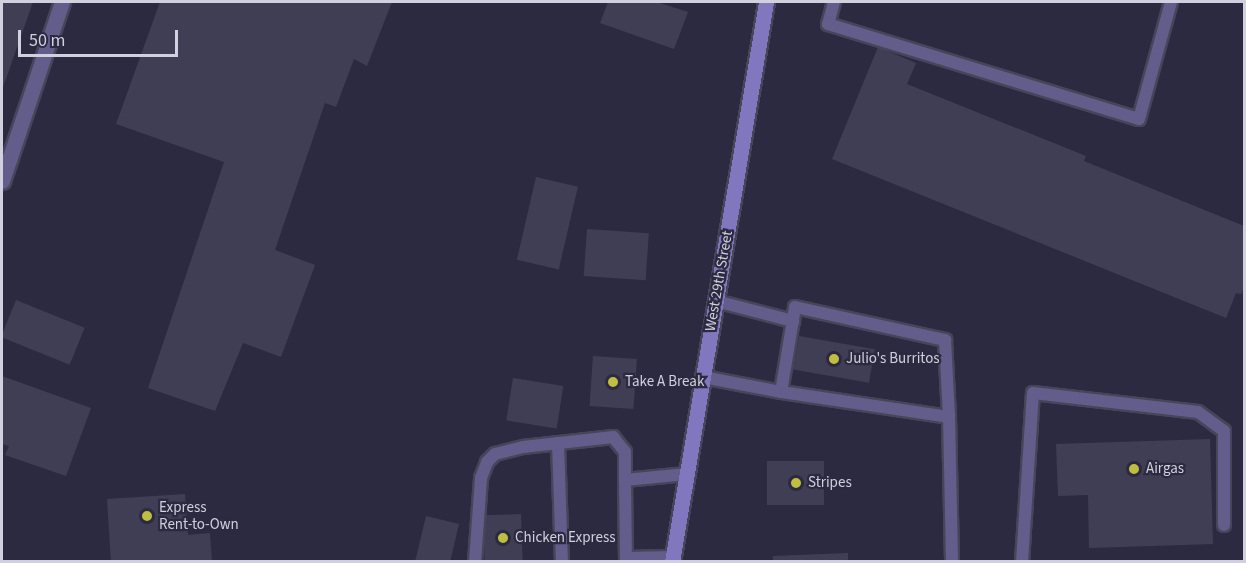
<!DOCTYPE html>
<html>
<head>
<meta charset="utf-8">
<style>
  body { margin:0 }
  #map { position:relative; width:1246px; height:563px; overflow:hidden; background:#2c2a40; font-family:"Source Sans 3",sans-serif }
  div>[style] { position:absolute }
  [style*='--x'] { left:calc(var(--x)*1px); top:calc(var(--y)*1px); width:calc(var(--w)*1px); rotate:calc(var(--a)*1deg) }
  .building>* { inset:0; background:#403e55; transform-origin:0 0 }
  .roads { filter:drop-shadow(2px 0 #464559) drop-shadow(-2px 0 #464559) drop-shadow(0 2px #464559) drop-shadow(0 -2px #464559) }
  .service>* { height:12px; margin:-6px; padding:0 6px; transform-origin:6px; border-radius:6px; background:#625d8a }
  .minor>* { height:15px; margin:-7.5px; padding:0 7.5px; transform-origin:7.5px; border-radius:7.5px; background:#625d8a }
  .secondary>* { height:15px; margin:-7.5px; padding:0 7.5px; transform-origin:7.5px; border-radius:7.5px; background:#8077be }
  .dots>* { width:16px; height:16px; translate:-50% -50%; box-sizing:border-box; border:3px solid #2c2a40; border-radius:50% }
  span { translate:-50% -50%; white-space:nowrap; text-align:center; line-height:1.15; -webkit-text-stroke:4.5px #2c2a40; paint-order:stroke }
  .street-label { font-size:15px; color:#d0d0de }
  .poi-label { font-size:15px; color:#d0d0de }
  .left { translate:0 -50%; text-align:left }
  .frame { position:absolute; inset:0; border:3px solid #d0d0de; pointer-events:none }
  .scale { position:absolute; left:18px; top:30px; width:160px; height:27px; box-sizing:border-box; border:3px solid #d0d0de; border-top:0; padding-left:8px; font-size:18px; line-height:21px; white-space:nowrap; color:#d0d0de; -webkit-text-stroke:4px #2c2a40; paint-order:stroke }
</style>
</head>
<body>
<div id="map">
  <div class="building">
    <div style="clip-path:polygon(2px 2px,33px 2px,2px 90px)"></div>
    <div style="clip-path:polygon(160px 2px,392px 2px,367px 66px,354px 59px,336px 107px,325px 103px,275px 250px,315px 265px,281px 357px,243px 343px,215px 411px,148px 388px,224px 162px,116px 124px)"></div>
    <div style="clip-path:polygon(608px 2px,657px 2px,688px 12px,674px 49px,600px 23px)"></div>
    <div style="clip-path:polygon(878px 47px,916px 63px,907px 84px,1086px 156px,1084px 161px,1244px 226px,1244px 287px,1241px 294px,1236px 293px,1226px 318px,832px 159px)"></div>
    <div style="left:536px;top:177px;width:43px;height:85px;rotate:13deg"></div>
    <div style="left:587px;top:229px;width:62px;height:47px;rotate:4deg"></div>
    <div style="left:16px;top:300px;width:74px;height:40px;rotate:22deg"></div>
    <div style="left:799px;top:336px;width:77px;height:34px;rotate:10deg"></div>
    <div style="left:593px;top:356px;width:44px;height:50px;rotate:4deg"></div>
    <div style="clip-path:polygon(2px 376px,91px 408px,66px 476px,5px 455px,9px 446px,2px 444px)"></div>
    <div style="left:513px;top:378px;width:51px;height:43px;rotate:9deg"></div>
    <div style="clip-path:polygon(1210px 439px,1213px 544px,1089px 548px,1088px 495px,1058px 496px,1056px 444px)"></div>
    <div style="left:824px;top:461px;width:44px;height:57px;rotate:90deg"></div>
    <div style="clip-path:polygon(185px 494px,188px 535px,210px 533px,212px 562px,111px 562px,107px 499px)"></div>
    <div style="left:521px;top:514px;width:48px;height:38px;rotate:88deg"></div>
    <div style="clip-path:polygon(426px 516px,459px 524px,450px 562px,415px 562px)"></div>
    <div style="clip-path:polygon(848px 553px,848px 562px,773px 562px,773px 556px)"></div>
  </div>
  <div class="roads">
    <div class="service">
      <div style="--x:834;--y:2;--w:23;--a:105"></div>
      <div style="--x:828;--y:24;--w:325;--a:17"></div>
      <div style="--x:1139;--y:119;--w:121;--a:-74.7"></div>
      <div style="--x:716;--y:301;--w:80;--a:14.6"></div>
      <div style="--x:703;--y:377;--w:79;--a:10.9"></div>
      <div style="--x:949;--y:417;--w:170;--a:-171.5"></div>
      <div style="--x:781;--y:392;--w:86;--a:-80.6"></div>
      <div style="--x:795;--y:307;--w:154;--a:12.4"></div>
      <div style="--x:945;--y:340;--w:77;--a:87"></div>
      <div style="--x:949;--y:417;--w:145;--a:88.8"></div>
      <div style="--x:558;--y:443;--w:119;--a:88.1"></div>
      <div style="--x:625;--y:480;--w:78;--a:89.3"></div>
      <div style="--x:626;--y:558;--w:47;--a:-1.2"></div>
      <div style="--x:475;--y:562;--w:84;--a:-85.9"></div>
      <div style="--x:481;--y:478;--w:17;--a:-69"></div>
      <div style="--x:487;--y:462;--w:11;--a:-45"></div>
      <div style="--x:495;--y:454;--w:29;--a:-14"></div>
      <div style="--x:523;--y:447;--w:91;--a:-6.3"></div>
      <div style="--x:613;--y:437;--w:19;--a:51"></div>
      <div style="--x:625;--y:452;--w:28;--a:90"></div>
      <div style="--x:625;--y:480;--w:62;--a:-5.5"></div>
      <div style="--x:1022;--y:562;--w:169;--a:-86.3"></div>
      <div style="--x:1033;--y:393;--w:166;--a:6.6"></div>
      <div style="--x:1198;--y:412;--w:32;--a:36"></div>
      <div style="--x:1224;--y:431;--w:94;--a:90"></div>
    </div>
    <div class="minor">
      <div style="--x:2;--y:181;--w:189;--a:-71.5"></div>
    </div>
    <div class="secondary">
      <div style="--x:672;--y:562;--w:568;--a:-80.47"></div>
    </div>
  </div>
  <div class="dots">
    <div style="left:834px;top:359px;background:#c0be40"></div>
    <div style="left:613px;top:382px;background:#c0be40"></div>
    <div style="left:1134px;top:469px;background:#c0be40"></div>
    <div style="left:796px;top:483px;background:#c0be40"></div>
    <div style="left:147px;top:516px;background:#c0be40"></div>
    <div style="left:503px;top:538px;background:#c0be40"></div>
  </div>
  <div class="street-label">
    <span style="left:719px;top:281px;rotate:-80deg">West 29th Street</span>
  </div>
  <div class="poi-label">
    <span class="left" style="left:846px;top:359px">Julio's Burritos</span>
    <span class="left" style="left:625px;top:382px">Take A Break</span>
    <span class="left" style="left:1146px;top:469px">Airgas</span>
    <span class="left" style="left:808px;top:483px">Stripes</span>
    <span class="left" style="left:159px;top:516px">Express<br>Rent-to-Own</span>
    <span class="left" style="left:515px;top:538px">Chicken Express</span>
  </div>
  <div class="frame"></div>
  <div class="scale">50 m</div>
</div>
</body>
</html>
